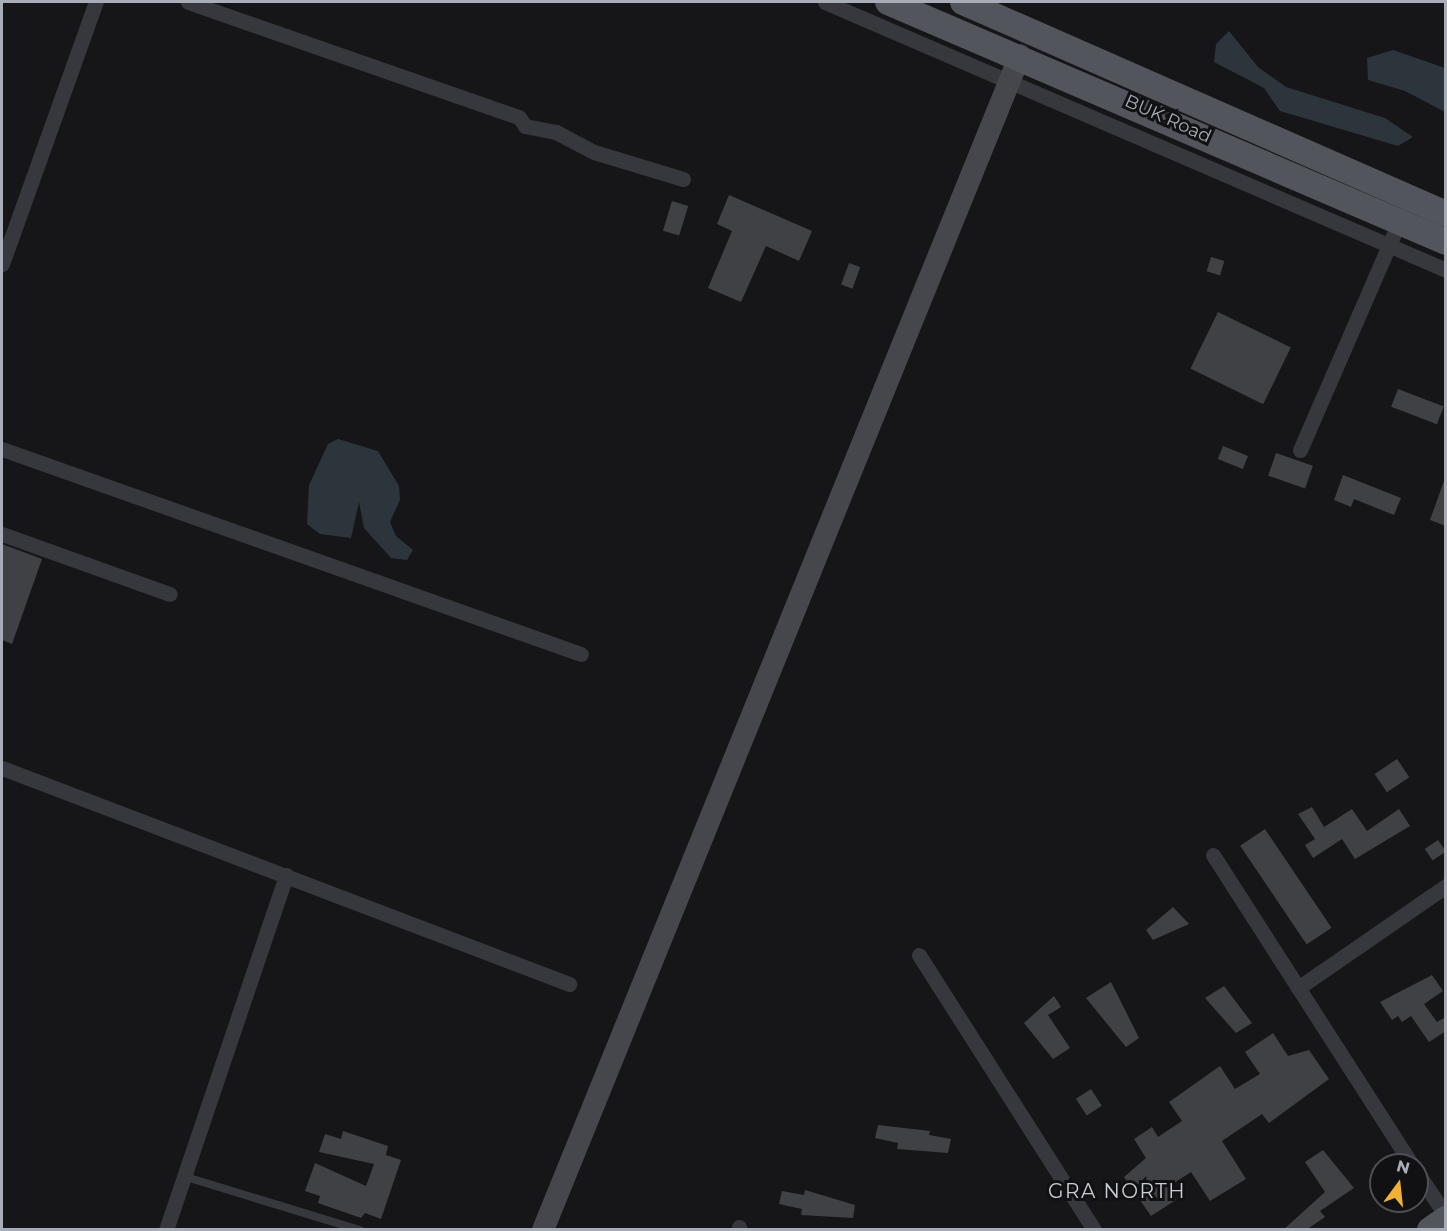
<!DOCTYPE html>
<html>
<head>
<meta charset="utf-8">
<style>
  body { margin:0 }
  #map { position:relative; width:1447px; height:1231px; overflow:hidden; background:#161618; font-family:Montserrat,sans-serif }
  div>[style] { position:absolute }
  [style*='--x'] { left:calc(var(--x)*1px); top:calc(var(--y)*1px); width:calc(var(--w)*1px); rotate:calc(var(--a)*1deg) }
  .water>* { inset:0; background:#2c353c }
  .building>* { inset:0; background:#404145; transform-origin:0 0 }
  .lane>* { height:8px; margin:-4px; padding:0 4px; transform-origin:4px; border-radius:4px; background:#37383d }
  .street>* { height:15px; margin:-7.5px; padding:0 7.5px; transform-origin:7.5px; border-radius:7.5px; background:#37383d }
  .secondary>* { height:22px; margin:-11px; padding:0 11px; transform-origin:11px; border-radius:11px; background:#45474d }
  .primary>* { height:26px; margin:-13px; padding:0 13px; transform-origin:13px; border-radius:13px; background:#53555c }
  span { translate:-50% -50%; white-space:nowrap; text-align:center; line-height:1.15; -webkit-text-stroke:6px #111113; paint-order:stroke }
  .street-label { font-size:18px; color:#a8adb8 }
  .neighbourhood-label { font-size:20px; color:#c9ccd4; letter-spacing:1.5px }
  .frame { position:absolute; inset:0; border:3px solid #a8adb8; pointer-events:none }
  .north { position:absolute; left:1369px; top:1153px; width:60px; height:60px; box-sizing:border-box; background:#111113; border:2px solid #4d4f55; border-radius:50%; rotate:15deg; font-size:16px; font-weight:700; line-height:24px; text-align:center; color:#a8adb8 }
  .north::after { content:''; display:block; margin:auto; width:21px; height:27px; background:#f2b134; clip-path:polygon(50% 0,100% 100%,50% 72%,0 100%) }
</style>
</head>
<body>
<div id="map">
  <div class="water">
    <div style="clip-path:polygon(1229px 31px,1258px 67px,1286px 87px,1385px 118px,1413px 137px,1398px 146px,1280px 111px,1264px 88px,1214px 62px,1216px 44px)"></div>
    <div style="clip-path:polygon(1393px 50px,1445px 68px,1445px 112px,1405px 91px,1368px 80px,1367px 58px)"></div>
    <div style="clip-path:polygon(338px 439px,378px 451px,399px 486px,400px 500px,390px 522px,396px 536px,413px 550px,407px 560px,391px 558px,364px 528px,359px 502px,351px 538px,320px 534px,307px 524px,309px 485px,328px 444px)"></div>
  </div>
  <div class="building">
    <div style="clip-path:polygon(729px 195px,812px 231px,799px 261px,766px 246px,741px 302px,708px 288px,732px 231px,717px 224px)"></div>
    <div style="left:672px;top:201px;width:17px;height:31px;rotate:17deg"></div>
    <div style="left:1211px;top:257px;width:14px;height:15px;rotate:17deg"></div>
    <div style="left:849px;top:263px;width:12px;height:23px;rotate:20deg"></div>
    <div style="left:1218px;top:312px;width:81px;height:63px;rotate:26deg"></div>
    <div style="left:1398px;top:389px;width:49px;height:19px;rotate:21deg"></div>
    <div style="left:1223px;top:446px;width:27px;height:14px;rotate:22deg"></div>
    <div style="left:1276px;top:453px;width:39px;height:24px;rotate:19deg"></div>
    <div style="clip-path:polygon(1343px 475px,1401px 498px,1394px 515px,1354px 499px,1351px 507px,1334px 500px)"></div>
    <div style="clip-path:polygon(1444px 481px,1446px 481px,1446px 526px,1430px 520px)"></div>
    <div style="clip-path:polygon(2px 544px,42px 559px,12px 644px,2px 640px)"></div>
    <div style="left:1397px;top:759px;width:22px;height:27px;rotate:56deg"></div>
    <div style="clip-path:polygon(1312px 807px,1324px 827px,1352px 809px,1367px 831px,1399px 809px,1410px 826px,1355px 859px,1342px 839px,1313px 858px,1305px 845px,1315px 839px,1298px 814px)"></div>
    <div style="left:1265px;top:829px;width:119px;height:30px;rotate:56deg"></div>
    <div style="left:1438px;top:840px;width:14px;height:16px;rotate:56deg"></div>
    <div style="clip-path:polygon(1173px 907px,1189px 924px,1153px 940px,1146px 930px)"></div>
    <div style="clip-path:polygon(1432px 975px,1443px 991px,1424px 1004px,1437px 1022px,1446px 1017px,1446px 1031px,1429px 1042px,1411px 1016px,1402px 1022px,1398px 1016px,1392px 1020px,1380px 1002px)"></div>
    <div style="clip-path:polygon(1111px 982px,1139px 1038px,1126px 1047px,1086px 998px)"></div>
    <div style="clip-path:polygon(1224px 986px,1252px 1023px,1236px 1033px,1205px 998px)"></div>
    <div style="clip-path:polygon(1054px 996px,1061px 1007px,1048px 1015px,1070px 1048px,1053px 1059px,1024px 1023px)"></div>
    <div style="clip-path:polygon(1273px 1033px,1288px 1056px,1309px 1050px,1329px 1079px,1269px 1123px,1262px 1114px,1222px 1141px,1246px 1179px,1210px 1201px,1191px 1172px,1168px 1187px,1176px 1200px,1151px 1216px,1124px 1177px,1146px 1158px,1134px 1139px,1152px 1127px,1158px 1137px,1182px 1121px,1169px 1102px,1220px 1066px,1235px 1089px,1260px 1074px,1245px 1052px)"></div>
    <div style="left:1091px;top:1089px;width:20px;height:18px;rotate:57deg"></div>
    <div style="clip-path:polygon(878px 1125px,930px 1131px,929px 1135px,951px 1139px,948px 1153px,897px 1149px,898px 1143px,875px 1138px)"></div>
    <div style="clip-path:polygon(343px 1131px,388px 1146px,386px 1155px,401px 1160px,381px 1219px,365px 1213px,361px 1218px,318px 1203px,320px 1196px,305px 1191px,315px 1163px,366px 1186px,374px 1164px,319px 1152px,325px 1134px,341px 1139px)"></div>
    <div style="clip-path:polygon(1323px 1150px,1354px 1188px,1320px 1211px,1325px 1217px,1306px 1230px,1283px 1230px,1325px 1192px,1305px 1162px)"></div>
    <div style="clip-path:polygon(805px 1190px,855px 1205px,853px 1218px,801px 1215px,802px 1209px,779px 1204px,782px 1191px,804px 1195px)"></div>
  </div>
  <div class="lane">
    <div style="--x:183;--y:1176;--w:185;--a:17"></div>
  </div>
  <div class="street">
    <div style="--x:188;--y:2;--w:350;--a:19.2"></div>
    <div style="--x:519;--y:117;--w:11;--a:56"></div>
    <div style="--x:525;--y:126;--w:32;--a:11"></div>
    <div style="--x:556;--y:132;--w:43;--a:27.8"></div>
    <div style="--x:594;--y:152;--w:93;--a:16.9"></div>
    <div style="--x:825;--y:2;--w:676;--a:23.34"></div>
    <div style="--x:2;--y:264;--w:278;--a:-70.3"></div>
    <div style="--x:2;--y:449;--w:614;--a:19.5"></div>
    <div style="--x:1300;--y:450;--w:256;--a:-66.5"></div>
    <div style="--x:2;--y:534;--w:178;--a:19.7"></div>
    <div style="--x:2;--y:768;--w:607;--a:20.85"></div>
    <div style="--x:1213;--y:855;--w:368;--a:57.3"></div>
    <div style="--x:919;--y:955;--w:326;--a:57.5"></div>
    <div style="--x:1298;--y:988;--w:180;--a:-34.6"></div>
    <div style="--x:1417;--y:1172;--w:53;--a:56.6"></div>
    <div style="--x:739;--y:1227;--w:3;--a:72"></div>
    <div style="--x:166;--y:1230;--w:375;--a:-71.3"></div>
  </div>
  <div class="secondary">
    <div style="--x:543;--y:1230;--w:1268;--a:-67.9"></div>
  </div>
  <div class="primary">
    <div style="--x:888;--y:2;--w:607;--a:23.27"></div>
    <div style="--x:963;--y:2;--w:527;--a:23.7"></div>
    <div style="--x:1430;--y:1230;--w:19;--a:-35"></div>
  </div>
  <div class="street-label">
    <span style="left:1168px;top:119px;rotate:24deg">BUK Road</span>
  </div>
  <div class="neighbourhood-label">
    <span style="left:1117px;top:1191px">GRA NORTH</span>
  </div>
  <div class="frame"></div>
  <div class="north">N</div>
</div>
</body>
</html>
